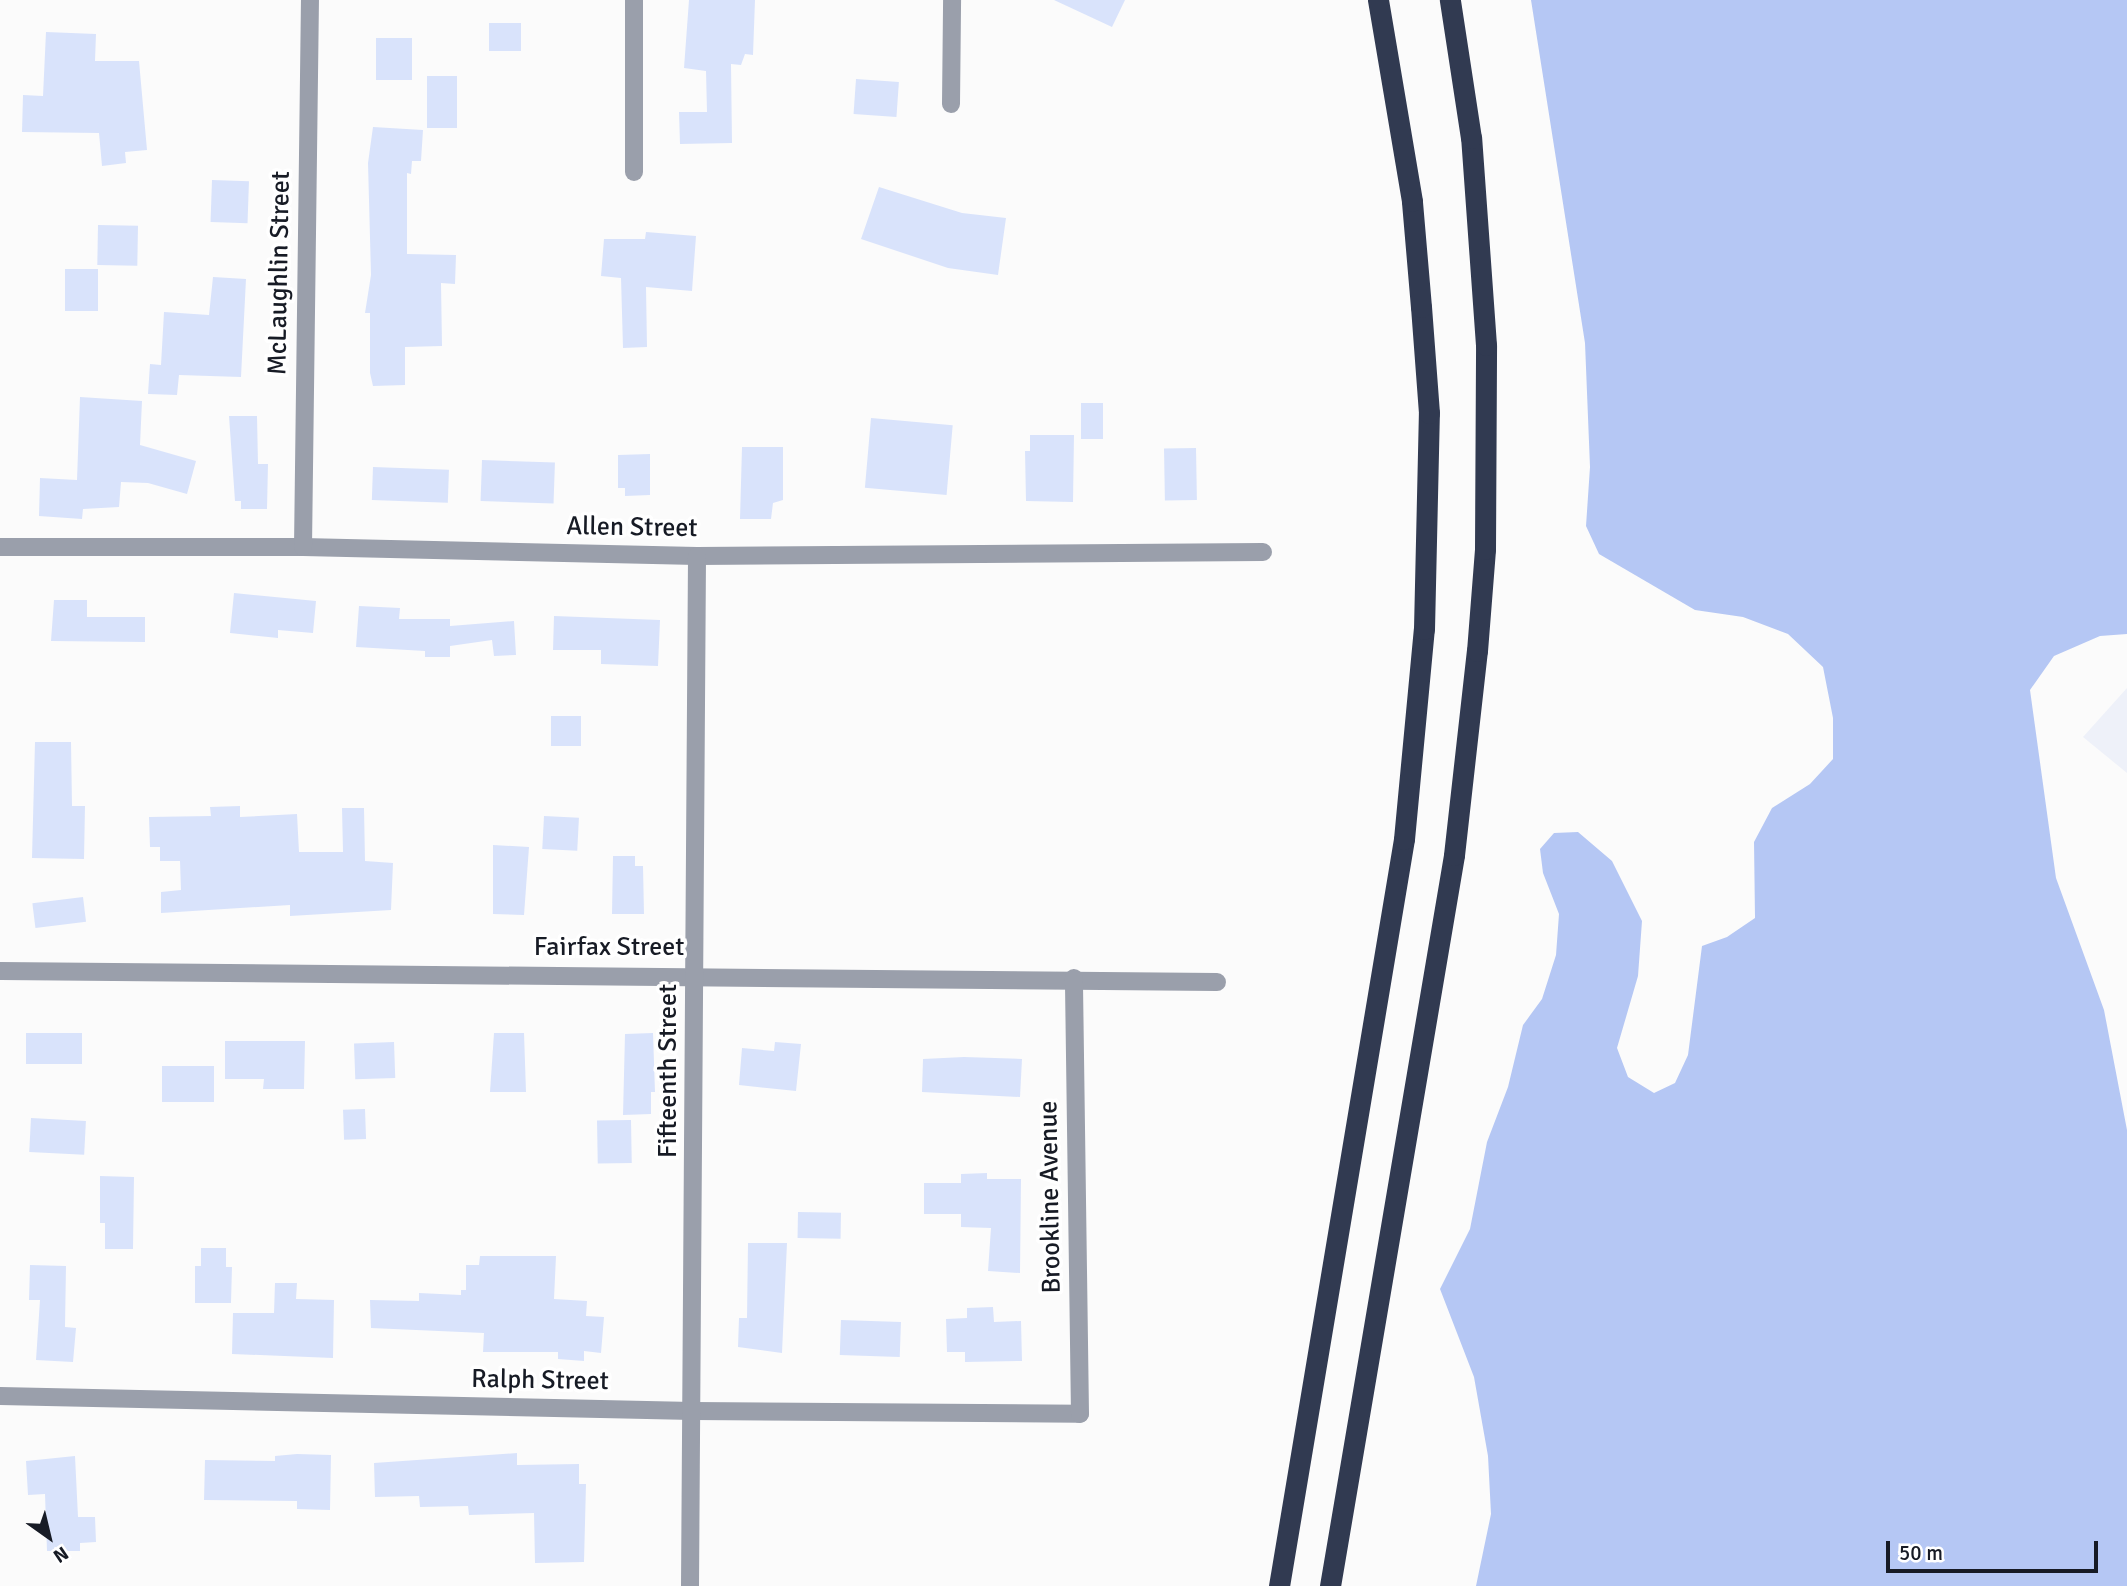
<!DOCTYPE html>
<html>
<head>
<meta charset="utf-8">
<style>
  body { margin:0 }
  #map { position:relative; width:2127px; height:1586px; overflow:hidden; background:#fbfbfb; font-family:Signika,sans-serif }
  div>[style] { position:absolute }
  [style*='--x'] { left:calc(var(--x)*1px); top:calc(var(--y)*1px); width:calc(var(--w)*1px); rotate:calc(var(--a)*1deg) }
  .built>* { inset:0; background:#eef1f9 }
  .green>* { inset:0; background:#b5c7f4 }
  .building>* { inset:0; background:#d9e3fb; transform-origin:0 0 }
  .minor>* { height:18px; margin:-9px; padding:0 9px; transform-origin:9px; border-radius:9px; background:#9a9fab }
  .highway>* { height:21px; margin:-10.5px; padding:0 10.5px; transform-origin:10.5px; border-radius:10.5px; background:#313a51 }
  span { translate:-50% -50%; white-space:nowrap; text-align:center; line-height:1.15; -webkit-text-stroke:7px #fff; paint-order:stroke }
  .street-label { font-size:26px; color:#171b25 }
  .north { position:absolute; left:14px; top:1502px; width:70px; height:70px; -webkit-text-stroke:5px #fff; paint-order:stroke; rotate:146deg; font-size:19px; font-weight:700; line-height:28px; text-align:center; color:#171b25 }
  .north::after { content:''; display:block; margin:auto; width:24px; height:32px; background:#171b25; clip-path:polygon(50% 0,100% 100%,50% 72%,0 100%) }
  .scale { position:absolute; left:1886px; top:1541px; width:212px; height:32px; box-sizing:border-box; border:4px solid #171b25; border-top:0; padding-left:9px; font-size:21px; line-height:24px; white-space:nowrap; color:#171b25; -webkit-text-stroke:5px #fff; paint-order:stroke }
</style>
</head>
<body>
<div id="map">
  <div class="built">
    <div style="clip-path:polygon(2127px 688px,2127px 773px,2083px 737px)"></div>
  </div>
  <div class="green">
    <div style="clip-path:polygon(1531px 0,2127px 0,2127px 634px,2100px 636px,2054px 656px,2030px 690px,2056px 878px,2104px 1010px,2127px 1130px,2127px 1586px,1476px 1586px,1491px 1514px,1488px 1456px,1474px 1377px,1440px 1289px,1470px 1229px,1487px 1142px,1508px 1087px,1523px 1025px,1542px 999px,1556px 955px,1559px 914px,1543px 873px,1540px 849px,1554px 833px,1578px 832px,1612px 861px,1642px 921px,1638px 976px,1617px 1048px,1628px 1077px,1654px 1093px,1675px 1083px,1688px 1055px,1702px 946px,1727px 937px,1755px 918px,1754px 842px,1772px 808px,1810px 784px,1833px 759px,1833px 718px,1823px 667px,1788px 634px,1743px 617px,1695px 610px,1599px 554px,1586px 526px,1590px 467px,1585px 343px)"></div>
  </div>
  <div class="building">
    <div style="clip-path:polygon(689px 0,755px 0,753px 55px,745px 54px,741px 65px,731px 64px,732px 143px,680px 144px,679px 112px,707px 112px,706px 71px,684px 68px)"></div>
    <div style="clip-path:polygon(1054px 0,1125px 0,1112px 27px)"></div>
    <div style="left:489px;top:23px;width:32px;height:28px"></div>
    <div style="clip-path:polygon(46px 32px,96px 34px,95px 61px,139px 61px,147px 150px,125px 152px,126px 163px,102px 166px,99px 133px,22px 132px,23px 95px,43px 96px)"></div>
    <div style="left:376px;top:38px;width:36px;height:42px"></div>
    <div style="left:427px;top:76px;width:30px;height:52px"></div>
    <div style="left:856px;top:79px;width:43px;height:35px;rotate:4deg"></div>
    <div style="clip-path:polygon(373px 127px,423px 130px,421px 161px,412px 161px,411px 174px,407px 173px,407px 254px,456px 255px,455px 284px,441px 283px,442px 346px,405px 347px,405px 385px,373px 386px,370px 373px,370px 313px,365px 313px,371px 275px,368px 163px)"></div>
    <div style="left:212px;top:180px;width:37px;height:42px;rotate:2deg"></div>
    <div style="clip-path:polygon(879px 187px,962px 213px,1006px 218px,998px 275px,948px 268px,861px 239px)"></div>
    <div style="left:98px;top:225px;width:40px;height:40px;rotate:1deg"></div>
    <div style="clip-path:polygon(646px 232px,696px 236px,692px 291px,646px 287px,647px 347px,623px 348px,621px 278px,601px 276px,604px 239px,645px 239px)"></div>
    <div style="left:65px;top:269px;width:33px;height:42px"></div>
    <div style="clip-path:polygon(213px 277px,246px 279px,241px 377px,179px 375px,177px 395px,148px 394px,150px 364px,161px 365px,164px 312px,209px 315px)"></div>
    <div style="clip-path:polygon(80px 397px,142px 401px,140px 445px,196px 461px,187px 494px,148px 483px,121px 482px,119px 507px,83px 509px,82px 519px,39px 516px,40px 478px,77px 480px)"></div>
    <div style="left:1081px;top:403px;width:22px;height:36px"></div>
    <div style="clip-path:polygon(229px 416px,257px 416px,258px 464px,268px 464px,267px 509px,241px 509px,241px 501px,235px 501px)"></div>
    <div style="left:871px;top:418px;width:82px;height:70px;rotate:5deg"></div>
    <div style="clip-path:polygon(1030px 435px,1074px 435px,1073px 502px,1026px 501px,1025px 451px,1030px 451px)"></div>
    <div style="clip-path:polygon(742px 447px,783px 447px,783px 500px,773px 503px,771px 519px,740px 519px)"></div>
    <div style="left:1196px;top:448px;width:52px;height:32px;rotate:89deg"></div>
    <div style="clip-path:polygon(650px 454px,650px 495px,625px 496px,625px 488px,618px 488px,618px 455px)"></div>
    <div style="left:482px;top:460px;width:73px;height:41px;rotate:2deg"></div>
    <div style="left:373px;top:467px;width:76px;height:33px;rotate:2deg"></div>
    <div style="clip-path:polygon(234px 593px,316px 601px,313px 633px,278px 630px,278px 638px,230px 633px)"></div>
    <div style="clip-path:polygon(54px 600px,87px 600px,87px 617px,145px 617px,145px 642px,51px 641px)"></div>
    <div style="clip-path:polygon(359px 606px,400px 608px,399px 619px,450px 619px,450px 626px,514px 621px,516px 655px,494px 656px,492px 640px,450px 646px,450px 657px,425px 657px,425px 651px,356px 647px)"></div>
    <div style="clip-path:polygon(554px 616px,660px 620px,658px 666px,601px 664px,601px 650px,553px 650px)"></div>
    <div style="left:551px;top:716px;width:30px;height:30px"></div>
    <div style="clip-path:polygon(35px 742px,71px 742px,72px 806px,85px 806px,84px 859px,32px 858px)"></div>
    <div style="clip-path:polygon(240px 806px,240px 817px,297px 814px,299px 852px,343px 852px,342px 808px,364px 808px,365px 861px,393px 863px,391px 910px,290px 916px,290px 905px,161px 913px,161px 892px,181px 890px,180px 861px,160px 861px,160px 847px,150px 847px,149px 817px,211px 816px,210px 807px)"></div>
    <div style="left:544px;top:816px;width:35px;height:33px;rotate:3deg"></div>
    <div style="clip-path:polygon(493px 845px,529px 847px,524px 915px,493px 914px)"></div>
    <div style="clip-path:polygon(613px 856px,635px 856px,635px 866px,643px 866px,644px 914px,612px 914px)"></div>
    <div style="left:83px;top:897px;width:25px;height:51px;rotate:83deg"></div>
    <div style="left:82px;top:1033px;width:31px;height:56px;rotate:90deg"></div>
    <div style="clip-path:polygon(494px 1033px,524px 1033px,526px 1092px,490px 1092px)"></div>
    <div style="clip-path:polygon(653px 1033px,655px 1092px,651px 1092px,651px 1114px,623px 1115px,625px 1034px)"></div>
    <div style="clip-path:polygon(225px 1041px,305px 1041px,304px 1089px,263px 1089px,264px 1079px,225px 1079px)"></div>
    <div style="left:394px;top:1042px;width:36px;height:40px;rotate:88deg"></div>
    <div style="clip-path:polygon(775px 1042px,801px 1044px,796px 1091px,739px 1085px,742px 1048px,774px 1051px)"></div>
    <div style="clip-path:polygon(964px 1057px,1022px 1059px,1020px 1097px,922px 1092px,923px 1059px)"></div>
    <div style="left:162px;top:1066px;width:52px;height:36px"></div>
    <div style="left:365px;top:1109px;width:30px;height:22px;rotate:88deg"></div>
    <div style="left:31px;top:1118px;width:55px;height:34px;rotate:3deg"></div>
    <div style="left:631px;top:1120px;width:43px;height:34px;rotate:89deg"></div>
    <div style="clip-path:polygon(987px 1173px,987px 1179px,1021px 1179px,1020px 1273px,988px 1271px,991px 1228px,961px 1227px,961px 1214px,924px 1214px,924px 1183px,961px 1183px,961px 1174px)"></div>
    <div style="clip-path:polygon(100px 1176px,134px 1177px,133px 1249px,105px 1249px,105px 1223px,100px 1223px)"></div>
    <div style="left:798px;top:1212px;width:43px;height:26px;rotate:1deg"></div>
    <div style="clip-path:polygon(748px 1243px,787px 1243px,782px 1353px,738px 1347px,739px 1318px,747px 1318px)"></div>
    <div style="clip-path:polygon(201px 1248px,226px 1248px,226px 1267px,232px 1267px,231px 1303px,195px 1303px,195px 1266px,201px 1266px)"></div>
    <div style="clip-path:polygon(480px 1256px,556px 1256px,554px 1299px,587px 1301px,586px 1316px,604px 1317px,601px 1353px,584px 1351px,584px 1361px,558px 1359px,558px 1352px,483px 1352px,484px 1333px,371px 1328px,370px 1300px,419px 1301px,419px 1293px,461px 1295px,461px 1290px,466px 1290px,466px 1265px,479px 1265px)"></div>
    <div style="clip-path:polygon(30px 1265px,66px 1266px,65px 1327px,76px 1328px,73px 1362px,36px 1360px,40px 1300px,29px 1300px)"></div>
    <div style="clip-path:polygon(275px 1283px,297px 1283px,296px 1299px,334px 1300px,333px 1358px,232px 1354px,233px 1313px,274px 1313px)"></div>
    <div style="clip-path:polygon(993px 1307px,994px 1322px,1021px 1321px,1022px 1361px,965px 1362px,965px 1352px,947px 1352px,946px 1319px,967px 1318px,967px 1308px)"></div>
    <div style="left:841px;top:1320px;width:60px;height:35px;rotate:2deg"></div>
    <div style="clip-path:polygon(517px 1453px,517px 1465px,579px 1464px,579px 1484px,586px 1484px,584px 1562px,535px 1563px,534px 1513px,469px 1515px,468px 1506px,420px 1507px,419px 1496px,375px 1497px,374px 1463px)"></div>
    <div style="clip-path:polygon(297px 1454px,331px 1455px,330px 1510px,297px 1509px,297px 1501px,204px 1500px,205px 1460px,275px 1461px,275px 1456px)"></div>
    <div style="clip-path:polygon(75px 1456px,78px 1517px,95px 1517px,96px 1542px,80px 1543px,80px 1551px,47px 1551px,45px 1494px,28px 1495px,26px 1461px)"></div>
  </div>
  <div class="minor">
    <div style="--x:951;--y:104;--w:104;--a:-89.4"></div>
    <div style="--x:634;--y:172;--w:172;--a:-90"></div>
    <div style="--x:0;--y:547;--w:303;--a:0"></div>
    <div style="--x:303;--y:547;--w:394;--a:1.3"></div>
    <div style="--x:697;--y:556;--w:566;--a:-0.4"></div>
    <div style="--x:303;--y:547;--w:547;--a:-89.27"></div>
    <div style="--x:0;--y:971;--w:1217;--a:0.52"></div>
    <div style="--x:0;--y:1396;--w:693;--a:1.24"></div>
    <div style="--x:693;--y:1411;--w:387;--a:0.4"></div>
    <div style="--x:1080;--y:1414;--w:436;--a:-90.8"></div>
    <div style="--x:690;--y:1586;--w:1030;--a:-89.61"></div>
  </div>
  <div class="highway">
    <div style="--x:1279;--y:1586;--w:757;--a:-80.5"></div>
    <div style="--x:1404;--y:839;--w:211;--a:-84.6"></div>
    <div style="--x:1424;--y:629;--w:216;--a:-88.7"></div>
    <div style="--x:1429;--y:413;--w:106;--a:-94.3"></div>
    <div style="--x:1421;--y:307;--w:106;--a:-94.9"></div>
    <div style="--x:1412;--y:201;--w:204;--a:-99.6"></div>
    <div style="--x:1330;--y:1586;--w:741;--a:-80.37"></div>
    <div style="--x:1454;--y:855;--w:205;--a:-83.6"></div>
    <div style="--x:1477;--y:651;--w:102;--a:-85.5"></div>
    <div style="--x:1485;--y:549;--w:204;--a:-89.7"></div>
    <div style="--x:1486;--y:345;--w:208;--a:-94.1"></div>
    <div style="--x:1471;--y:138;--w:140;--a:-98.7"></div>
  </div>
  <div class="street-label">
    <span style="left:280px;top:273px;rotate:-89deg">McLaughlin Street</span>
    <span style="left:632px;top:528px;rotate:1deg">Allen Street</span>
    <span style="left:609px;top:948px">Fairfax Street</span>
    <span style="left:669px;top:1071px;rotate:-90deg">Fifteenth Street</span>
    <span style="left:1051px;top:1197px;rotate:-91deg">Brookline Avenue</span>
    <span style="left:540px;top:1381px;rotate:1deg">Ralph Street</span>
  </div>
  <div class="north">N</div>
  <div class="scale">50 m</div>
</div>
</body>
</html>
